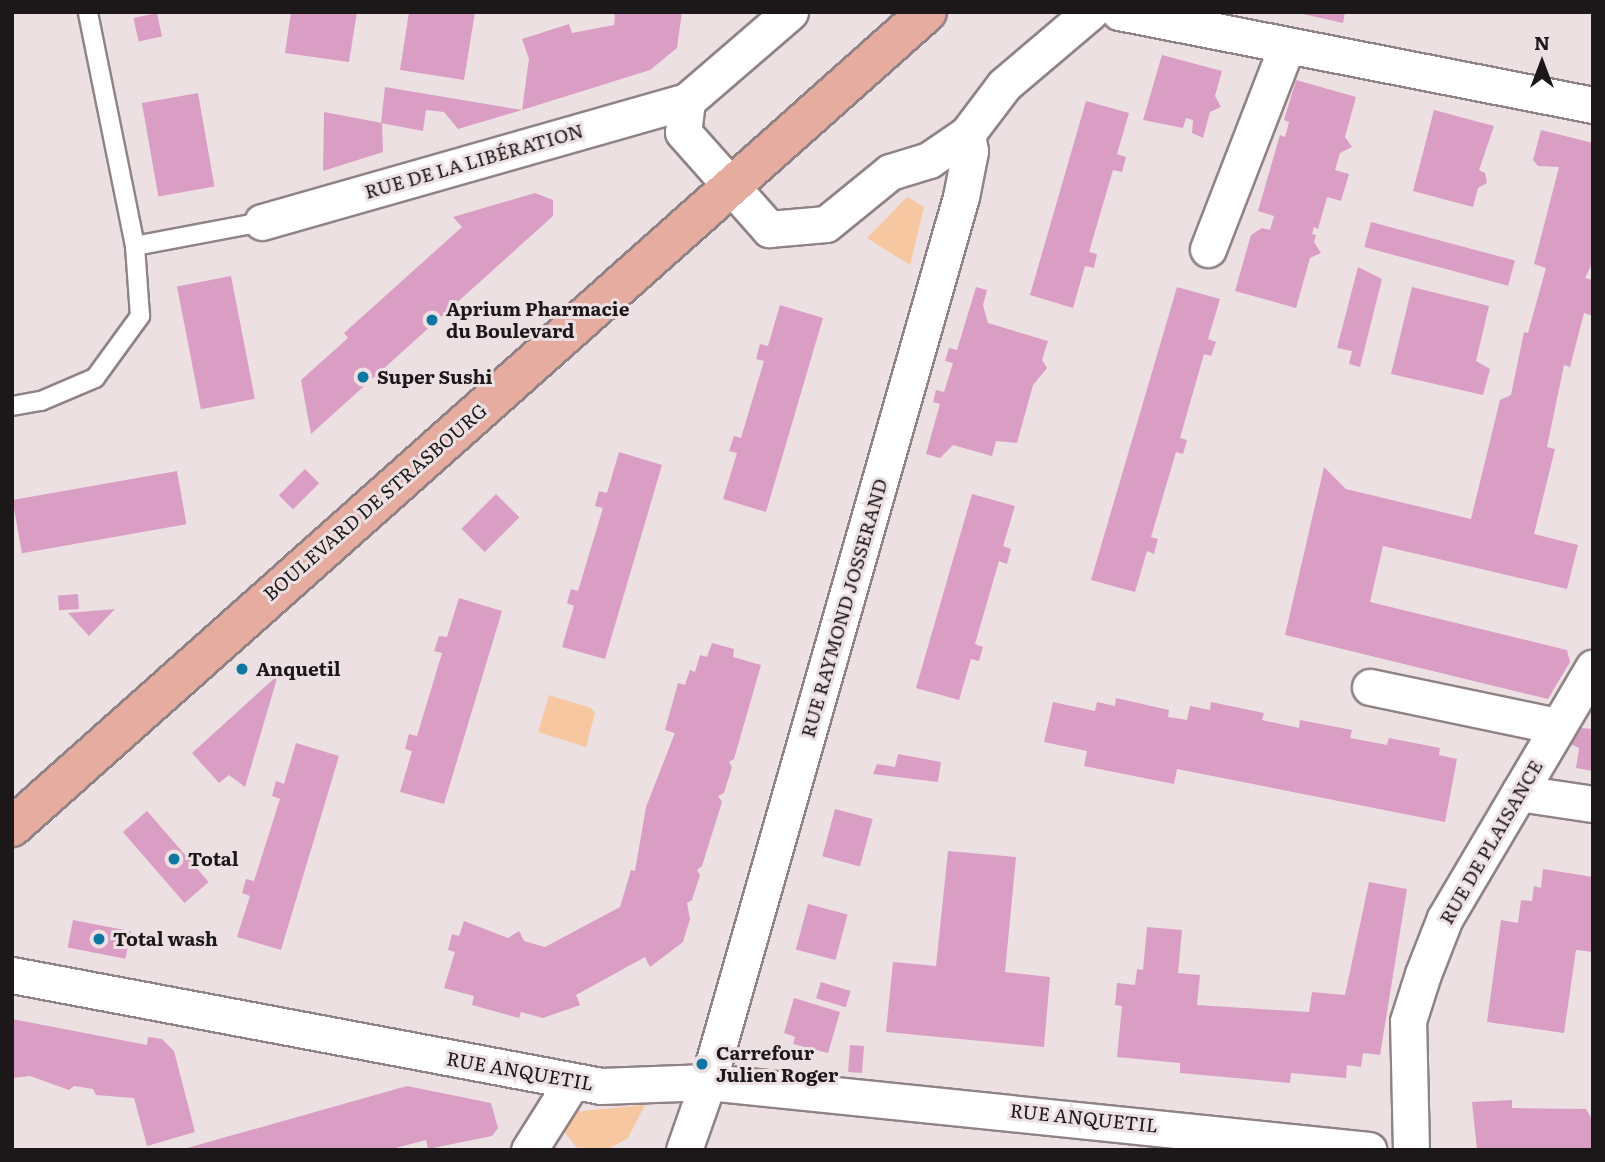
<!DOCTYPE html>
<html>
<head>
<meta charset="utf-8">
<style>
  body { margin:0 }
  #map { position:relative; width:1605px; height:1162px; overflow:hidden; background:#ede0e2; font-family:Literata,serif }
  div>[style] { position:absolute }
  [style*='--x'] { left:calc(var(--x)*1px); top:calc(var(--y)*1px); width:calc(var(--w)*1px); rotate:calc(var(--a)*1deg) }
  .green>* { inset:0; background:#f6c7a0 }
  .building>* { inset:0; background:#da9ec4; transform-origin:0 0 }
  .roads { filter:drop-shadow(2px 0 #908385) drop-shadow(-2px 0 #908385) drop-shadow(0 2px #908385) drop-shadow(0 -2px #908385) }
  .lane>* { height:18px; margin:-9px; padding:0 9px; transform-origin:9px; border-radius:9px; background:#fff }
  .street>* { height:35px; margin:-17.5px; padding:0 17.5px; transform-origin:17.5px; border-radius:17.5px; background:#fff }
  .primary>* { height:38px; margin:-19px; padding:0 19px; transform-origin:19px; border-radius:19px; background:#e6aca0 }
  .dots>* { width:19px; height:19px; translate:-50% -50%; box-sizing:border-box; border:4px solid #ede0e2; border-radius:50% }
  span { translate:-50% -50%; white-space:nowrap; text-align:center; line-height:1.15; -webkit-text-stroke:6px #ede0e2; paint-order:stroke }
  .street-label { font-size:19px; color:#1c1718 }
  .poi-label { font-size:19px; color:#1c1718; font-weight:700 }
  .left { translate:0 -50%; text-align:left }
  .frame { position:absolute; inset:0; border:14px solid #1c1718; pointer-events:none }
  .north { position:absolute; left:1507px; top:28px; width:70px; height:70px; -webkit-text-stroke:5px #ede0e2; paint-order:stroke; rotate:0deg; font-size:19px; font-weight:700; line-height:28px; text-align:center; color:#1c1718 }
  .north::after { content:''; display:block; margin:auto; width:24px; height:32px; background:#1c1718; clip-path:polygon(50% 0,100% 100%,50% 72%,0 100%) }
</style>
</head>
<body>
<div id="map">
  <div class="green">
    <div style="clip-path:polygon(907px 197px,924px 207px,910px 265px,867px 238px)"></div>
    <div style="clip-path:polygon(549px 695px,591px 708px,595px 713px,586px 747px,538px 732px)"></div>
    <div style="clip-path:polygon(645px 1105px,628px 1138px,606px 1150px,576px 1147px,560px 1126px,561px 1113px)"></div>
  </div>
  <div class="building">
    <div style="clip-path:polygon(291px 12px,357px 12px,349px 62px,285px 53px)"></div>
    <div style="clip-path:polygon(409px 12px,475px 12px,464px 80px,400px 70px)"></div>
    <div style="clip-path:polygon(609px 12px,682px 12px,677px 48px,650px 70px,522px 110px,529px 59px,522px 39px,569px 24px,572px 33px,614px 25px,615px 15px)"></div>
    <div style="clip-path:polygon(1294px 12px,1345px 12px,1343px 23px)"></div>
    <div style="left:157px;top:13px;width:24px;height:24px;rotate:78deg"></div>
    <div style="clip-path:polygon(1162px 55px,1222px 71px,1215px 96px,1221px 107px,1210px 112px,1203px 138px,1192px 133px,1193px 120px,1186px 118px,1183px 128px,1143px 120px)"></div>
    <div style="clip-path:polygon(1296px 80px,1356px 97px,1345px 137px,1352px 147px,1340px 153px,1335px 170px,1349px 174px,1341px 201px,1327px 197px,1318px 229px,1314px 227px,1312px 234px,1316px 235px,1314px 242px,1321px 253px,1310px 258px,1296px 308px,1235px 291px,1251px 235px,1262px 228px,1270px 230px,1274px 216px,1258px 211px,1280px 135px,1285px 137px,1289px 122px,1284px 120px)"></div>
    <div style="clip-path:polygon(385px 87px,522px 110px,458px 129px,444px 112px,426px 110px,423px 131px,381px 123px)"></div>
    <div style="left:198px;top:93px;width:95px;height:57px;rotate:80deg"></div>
    <div style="clip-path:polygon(1086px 101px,1129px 113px,1117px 154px,1126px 157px,1122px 172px,1113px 170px,1089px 252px,1097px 254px,1094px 268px,1085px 266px,1073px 308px,1030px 295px)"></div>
    <div style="clip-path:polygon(1434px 110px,1494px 126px,1479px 170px,1485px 173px,1487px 183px,1478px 188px,1473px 207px,1413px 191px)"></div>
    <div style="clip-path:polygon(324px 112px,382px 123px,383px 152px,323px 171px)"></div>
    <div style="clip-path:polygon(1541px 130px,1593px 143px,1593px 262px,1585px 278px,1593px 280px,1593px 316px,1584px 313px,1570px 367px,1564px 365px,1547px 447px,1555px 449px,1534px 534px,1578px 545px,1567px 589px,1383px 546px,1370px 602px,1567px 650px,1570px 662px,1548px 699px,1285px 635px,1324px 467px,1346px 489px,1471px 519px,1500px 400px,1511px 395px,1524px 332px,1528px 333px,1546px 268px,1534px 264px,1559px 167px,1538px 166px,1533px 160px)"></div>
    <div style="clip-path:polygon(535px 193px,553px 200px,553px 216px,311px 434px,301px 380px,348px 338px,344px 333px,462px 227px,453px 217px)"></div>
    <div style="left:1371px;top:222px;width:149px;height:26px;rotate:15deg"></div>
    <div style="clip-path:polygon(1358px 267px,1382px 279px,1360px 367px,1349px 364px,1352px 351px,1337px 348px)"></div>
    <div style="left:231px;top:276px;width:125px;height:55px;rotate:79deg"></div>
    <div style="clip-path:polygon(976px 287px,987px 290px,983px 305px,988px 323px,1048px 341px,1042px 360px,1047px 368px,1033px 385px,1017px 443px,996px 441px,992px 456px,953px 445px,940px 458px,926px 454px,940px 404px,933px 402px,936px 390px,944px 392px,953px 363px,945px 361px,949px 348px,957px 350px)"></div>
    <div style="clip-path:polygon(1177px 287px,1220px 299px,1208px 339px,1216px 342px,1211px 356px,1204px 354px,1180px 438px,1187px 440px,1183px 454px,1176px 452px,1151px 537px,1158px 539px,1154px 554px,1147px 551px,1135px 592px,1091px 580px)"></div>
    <div style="clip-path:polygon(1412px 287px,1489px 306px,1476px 361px,1490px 369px,1483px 395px,1391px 374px)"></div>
    <div style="clip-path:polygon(780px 305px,823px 318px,766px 512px,723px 499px,737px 453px,729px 451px,734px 436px,741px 438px,764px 361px,756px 359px,760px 344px,768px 346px)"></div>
    <div style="clip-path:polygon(619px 452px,662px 465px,605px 659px,562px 647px,574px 606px,567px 603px,571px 589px,578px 591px,603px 508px,595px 506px,599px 491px,607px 493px)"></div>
    <div style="left:305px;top:469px;width:20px;height:37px;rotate:45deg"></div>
    <div style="left:177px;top:471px;width:54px;height:167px;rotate:80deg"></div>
    <div style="left:496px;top:494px;width:33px;height:49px;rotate:45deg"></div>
    <div style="clip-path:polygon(972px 494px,1015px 506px,1003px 546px,1011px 549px,1007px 564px,999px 561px,975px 644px,983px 647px,979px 661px,971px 659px,959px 700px,916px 688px)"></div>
    <div style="left:78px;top:594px;width:15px;height:20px;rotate:86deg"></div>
    <div style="clip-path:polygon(459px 598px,502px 611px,444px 804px,400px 792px,412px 751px,405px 749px,409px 734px,417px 736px,442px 653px,434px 651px,439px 636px,447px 637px)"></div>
    <div style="clip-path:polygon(115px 609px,89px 636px,68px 613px)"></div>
    <div style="clip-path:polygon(712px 643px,734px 649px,733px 657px,761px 665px,734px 759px,729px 762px,732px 767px,724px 793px,718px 796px,722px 802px,702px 866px,697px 870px,700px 875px,692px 900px,687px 903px,690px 919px,683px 942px,650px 967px,645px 957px,576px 995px,580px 1005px,543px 1018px,521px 1012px,519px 1018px,472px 1005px,474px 996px,444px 988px,455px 952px,448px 950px,452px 934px,459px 936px,464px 921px,508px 938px,519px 931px,524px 941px,545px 947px,620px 907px,631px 870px,635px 871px,646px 807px,675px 733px,665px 730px,678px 683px,685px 685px,690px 670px,695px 672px,700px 655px,707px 657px)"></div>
    <div style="clip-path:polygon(278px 675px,245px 787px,229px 775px,219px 783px,192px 753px)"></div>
    <div style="clip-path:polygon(1116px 698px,1169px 710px,1168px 717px,1187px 720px,1190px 706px,1210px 710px,1211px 702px,1264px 713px,1262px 720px,1299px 728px,1300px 720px,1352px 730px,1350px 738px,1387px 745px,1389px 738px,1440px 748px,1439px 755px,1457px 759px,1445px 822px,1177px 769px,1174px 784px,1084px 766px,1087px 751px,1044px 742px,1053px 702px,1095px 711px,1097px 702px,1115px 706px)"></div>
    <div style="clip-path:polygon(1580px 728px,1593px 729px,1593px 771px,1576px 768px,1579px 748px,1570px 744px)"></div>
    <div style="clip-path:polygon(296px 743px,339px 756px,281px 950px,237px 937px,250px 896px,242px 893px,246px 879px,254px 881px,280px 799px,272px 796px,276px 781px,284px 784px)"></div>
    <div style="clip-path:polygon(898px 754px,941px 762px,938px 782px,873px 774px,877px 764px,895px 767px)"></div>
    <div style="left:835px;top:809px;width:39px;height:49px;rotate:15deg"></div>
    <div style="left:147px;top:811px;width:94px;height:32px;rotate:49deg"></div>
    <div style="clip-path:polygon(948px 851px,1016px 857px,1005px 972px,1050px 977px,1044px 1047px,886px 1032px,893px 962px,936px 966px)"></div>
    <div style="clip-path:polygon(1543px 869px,1593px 877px,1593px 952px,1576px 950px,1564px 1033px,1487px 1022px,1501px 920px,1518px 923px,1521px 900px,1532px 901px,1534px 886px,1541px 888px)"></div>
    <div style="clip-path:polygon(1369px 882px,1407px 889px,1380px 1055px,1363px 1053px,1361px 1067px,1347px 1065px,1346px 1078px,1291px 1073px,1290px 1083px,1180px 1073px,1180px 1063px,1117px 1057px,1122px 1006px,1115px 1005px,1117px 983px,1135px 985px,1137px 969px,1143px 970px,1147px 927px,1182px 930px,1178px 973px,1200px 975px,1197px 1005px,1309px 1012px,1312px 992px,1345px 995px)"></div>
    <div style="left:808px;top:904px;width:41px;height:47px;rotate:15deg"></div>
    <div style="left:73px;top:920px;width:59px;height:28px;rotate:11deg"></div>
    <div style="left:821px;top:982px;width:31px;height:17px;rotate:17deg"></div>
    <div style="clip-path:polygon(794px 998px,840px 1012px,828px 1053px,793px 1044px,795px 1037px,784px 1033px)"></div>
    <div style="clip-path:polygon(12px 1019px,147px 1045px,148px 1037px,162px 1039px,174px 1051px,195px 1132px,147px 1146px,134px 1098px,96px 1095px,93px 1089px,74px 1086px,69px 1090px,30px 1076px,12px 1078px)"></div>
    <div style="left:850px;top:1045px;width:14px;height:27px;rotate:4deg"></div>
    <div style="clip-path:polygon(407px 1086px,491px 1103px,498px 1128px,492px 1136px,428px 1149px,426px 1140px,388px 1150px,180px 1150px)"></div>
    <div style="clip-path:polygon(1512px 1100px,1512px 1108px,1586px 1109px,1592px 1119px,1593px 1150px,1477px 1150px,1472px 1102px)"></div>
  </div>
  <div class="roads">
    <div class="lane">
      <div style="--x:135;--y:246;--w:129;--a:-10.7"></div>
      <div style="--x:12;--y:406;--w:29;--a:-10"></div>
      <div style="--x:41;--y:401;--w:59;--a:-23.1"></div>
      <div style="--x:95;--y:378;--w:77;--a:-54"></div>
      <div style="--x:140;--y:316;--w:70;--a:-94.1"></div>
      <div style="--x:135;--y:246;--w:239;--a:-101.4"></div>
    </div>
    <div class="street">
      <div style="--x:790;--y:12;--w:136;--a:139.2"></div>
      <div style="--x:687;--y:101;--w:31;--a:97"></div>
      <div style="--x:683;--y:132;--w:130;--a:48.4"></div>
      <div style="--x:769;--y:229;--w:57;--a:-5"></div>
      <div style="--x:826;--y:224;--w:82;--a:-39.1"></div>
      <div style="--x:890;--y:172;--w:41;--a:-17.1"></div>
      <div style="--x:929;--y:160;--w:46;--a:-34.4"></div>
      <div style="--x:967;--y:134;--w:61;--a:-52.9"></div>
      <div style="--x:1004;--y:85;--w:113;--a:-40.3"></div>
      <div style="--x:1119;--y:12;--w:483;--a:11.1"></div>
      <div style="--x:262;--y:222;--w:442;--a:-15.9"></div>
      <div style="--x:1208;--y:249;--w:216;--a:-68.8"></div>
      <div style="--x:1370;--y:687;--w:191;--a:11.8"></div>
      <div style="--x:1519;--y:793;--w:75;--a:8.5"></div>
      <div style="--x:12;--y:975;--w:599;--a:10.67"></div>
      <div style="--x:601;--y:1086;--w:107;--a:-2.1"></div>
      <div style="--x:708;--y:1082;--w:664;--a:5.87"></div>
      <div style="--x:529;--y:1150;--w:80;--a:-57.7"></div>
      <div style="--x:684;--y:1150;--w:72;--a:-70.6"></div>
      <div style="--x:708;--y:1082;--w:920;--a:-74.05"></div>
      <div style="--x:961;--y:197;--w:47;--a:-78.9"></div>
      <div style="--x:970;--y:151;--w:17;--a:-100"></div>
      <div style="--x:1411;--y:1150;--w:129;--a:-91.3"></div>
      <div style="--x:1408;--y:1021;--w:49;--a:-72.3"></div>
      <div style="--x:1423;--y:974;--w:60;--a:-68.6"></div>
      <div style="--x:1445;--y:918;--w:291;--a:-59.4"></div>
    </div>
    <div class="primary">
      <div style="--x:12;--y:827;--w:1225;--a:-41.69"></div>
    </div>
  </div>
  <div class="dots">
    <div style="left:432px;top:320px;background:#0d77a2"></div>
    <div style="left:363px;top:377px;background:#0d77a2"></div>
    <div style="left:242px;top:669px;background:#0d77a2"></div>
    <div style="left:174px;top:859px;background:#0d77a2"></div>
    <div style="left:99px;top:939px;background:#0d77a2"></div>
    <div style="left:702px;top:1064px;background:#0d77a2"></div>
  </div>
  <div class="street-label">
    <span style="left:474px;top:161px;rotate:-16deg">RUE DE LA LIBÉRATION</span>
    <span style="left:375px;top:502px;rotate:-41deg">BOULEVARD DE STRASBOURG</span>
    <span style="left:844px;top:608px;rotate:-74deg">RUE RAYMOND JOSSERAND</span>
    <span style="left:1491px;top:842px;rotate:-60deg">RUE DE PLAISANCE</span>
    <span style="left:520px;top:1071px;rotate:10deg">RUE ANQUETIL</span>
    <span style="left:1084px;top:1118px;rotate:6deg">RUE ANQUETIL</span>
  </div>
  <div class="poi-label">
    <span class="left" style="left:446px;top:320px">Aprium Pharmacie<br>du Boulevard</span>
    <span class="left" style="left:377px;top:377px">Super Sushi</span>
    <span class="left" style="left:256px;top:669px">Anquetil</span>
    <span class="left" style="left:188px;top:859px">Total</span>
    <span class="left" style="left:113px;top:939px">Total wash</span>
    <span class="left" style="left:716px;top:1064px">Carrefour<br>Julien Roger</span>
  </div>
  <div class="frame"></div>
  <div class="north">N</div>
</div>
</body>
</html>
